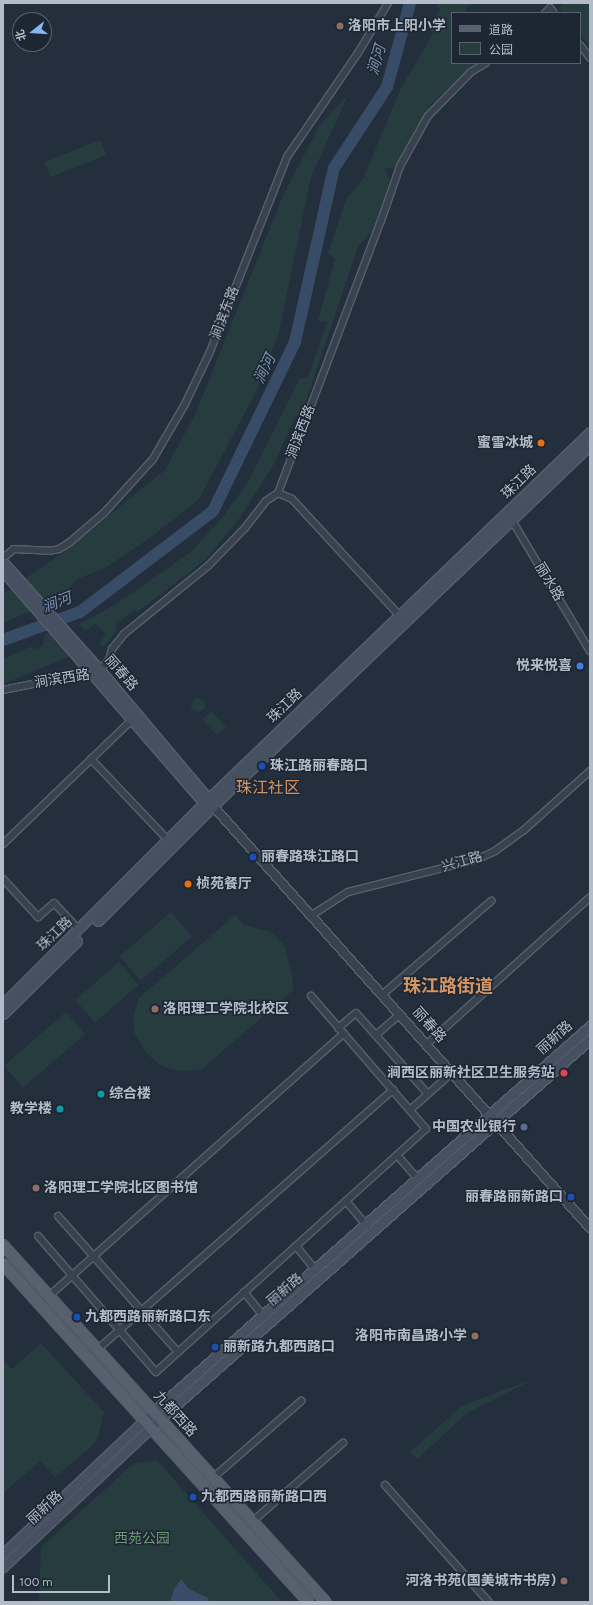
<!DOCTYPE html>
<html>
<head>
<meta charset="utf-8">
<style>
  body { margin:0 }
  #map { position:relative; width:593px; height:1605px; overflow:hidden; background:#242f3e; font-family:Figtree,"Noto Sans SC",sans-serif }
  div>[style] { position:absolute }
  [style*='--x'] { left:calc(var(--x)*1px); top:calc(var(--y)*1px); width:calc(var(--w)*1px); rotate:calc(var(--a)*1deg) }
  .green>* { inset:0; background:#263c3f; transform-origin:0 0 }
  .round { border-radius:50% }
  .water>* { inset:0; background:#394c67 }
  .river>* { height:12px; margin:-6px; padding:0 6px; transform-origin:6px; border-radius:6px; background:#394c67 }
  .roads { filter:drop-shadow(1px 0 #565f6c) drop-shadow(-1px 0 #565f6c) drop-shadow(0 1px #565f6c) drop-shadow(0 -1px #565f6c) }
  .minor>* { height:6px; margin:-3px; padding:0 3px; transform-origin:3px; border-radius:3px; background:#38414e }
  .tertiary>* { height:8px; margin:-4px; padding:0 4px; transform-origin:4px; border-radius:4px; background:#38414e }
  .secondary>* { height:9px; margin:-4.5px; padding:0 4.5px; transform-origin:4.5px; border-radius:4.5px; background:#465061 }
  .primary>* { height:10px; margin:-5px; padding:0 5px; transform-origin:5px; border-radius:5px; background:#56606e }
  .dots>* { width:11px; height:11px; translate:-50% -50%; box-sizing:border-box; border:2px solid #1d2633; border-radius:50% }
  span { translate:-50% -50%; white-space:nowrap; text-align:center; line-height:1.15; -webkit-text-stroke:3px #1d2633; paint-order:stroke }
  .poi-label { font-size:14px; color:#b4bcc9; font-weight:700 }
  .left { translate:0 -50%; text-align:left }
  .right { translate:-100% -50%; text-align:right }
  .street-label { font-size:14px; color:#b4bcc9 }
  .park-label { font-size:14px; color:#6b9a76 }
  .water-label { font-size:15px; color:#7c92b1; font-style:italic }
  .quarter-label { font-size:16px; color:#d59563 }
  .district-label { font-size:18px; color:#d59563; font-weight:700 }
  .frame { position:absolute; inset:0; border:4px solid #b4bcc9; pointer-events:none }
  .legend { position:absolute; left:451px; top:12px; width:130px; height:52px; box-sizing:border-box; background:#1d2633; border:1px solid #59626f; margin:0; padding:5px 7px; list-style:none; font-size:12px; color:#b4bcc9 }
  .legend li { display:flex; align-items:center; gap:8px; height:20px }
  .legend b { width:20px; border:1px solid #59626f }
  .north { position:absolute; left:12px; top:12px; width:40px; height:40px; box-sizing:border-box; background:#1d2633; border:1px solid #59626f; border-radius:50%; rotate:253deg; font-size:11px; font-weight:700; line-height:16px; text-align:center; color:#b4bcc9 }
  .north::after { content:''; display:block; margin:auto; width:14px; height:18px; background:#8ab4f8; clip-path:polygon(50% 0,100% 100%,50% 72%,0 100%) }
  .scale { position:absolute; left:12px; top:1575px; width:98px; height:18px; box-sizing:border-box; border:2px solid #b4bcc9; border-top:0; padding-left:5px; font-size:12px; line-height:14px; white-space:nowrap; color:#b4bcc9; -webkit-text-stroke:3px #1d2633; paint-order:stroke }
</style>
</head>
<body>
<div id="map">
  <div class="green">
    <div style="clip-path:polygon(437px 3px,473px 3px,465px 9px,467px 13px,452px 13px,452px 63px,477px 63px,431px 104px,400px 166px,385px 169px,390px 180px,381px 221px,358px 247px,302px 413px,295px 417px,274px 464px,239px 519px,204px 561px,137px 612px,135px 609px,115px 626px,117px 631px,103px 647px,99px 644px,106px 634px,95px 624px,86px 631px,79px 624px,115px 605px,191px 552px,225px 514px,248px 482px,300px 378px,308px 378px,327px 322px,318px 321px,335px 259px,328px 253px,346px 199px,363px 179px,401px 88px,433px 34px,430px 30px,440px 9px,436px 5px)"></div>
    <div style="clip-path:polygon(564px 3px,590px 3px,590px 47px,580px 34px,580px 13px,563px 13px,559px 8px)"></div>
    <div style="clip-path:polygon(348px 95px,311px 177px,279px 332px,256px 392px,199px 499px,155px 534px,105px 568px,77px 579px,60px 599px,3px 623px,3px 594px,65px 551px,165px 470px,195px 415px,282px 198px,319px 126px)"></div>
    <div style="left:100px;top:140px;width:16px;height:60px;rotate:68deg"></div>
    <div style="clip-path:polygon(52px 632px,70px 656px,3px 684px,3px 659px,30px 647px,34px 647px,33px 650px,43px 646px,45px 634px)"></div>
    <div class="round" style="left:191px;top:698px;width:14px;height:14px"></div>
    <div style="left:211px;top:711px;width:22px;height:12px;rotate:47deg"></div>
    <div style="left:171px;top:912px;width:32px;height:68px;rotate:49deg"></div>
    <div style="clip-path:polygon(235px 915px,244px 925px,271px 932px,285px 946px,293px 981px,293px 990px,201px 1070px,182px 1071px,163px 1067px,147px 1054px,135px 1035px,133px 1017px,139px 998px)"></div>
    <div style="left:119px;top:962px;width:30px;height:58px;rotate:49deg"></div>
    <div style="left:66px;top:1012px;width:29px;height:82px;rotate:49deg"></div>
    <div style="clip-path:polygon(41px 1343px,104px 1412px,98px 1438px,92px 1446px,55px 1477px,40px 1461px,3px 1493px,3px 1360px,12px 1369px)"></div>
    <div style="clip-path:polygon(536px 1378px,467px 1413px,417px 1459px,410px 1452px,462px 1406px)"></div>
    <div style="clip-path:polygon(157px 1460px,282px 1602px,39px 1602px,41px 1547px,134px 1463px)"></div>
  </div>
  <div class="water">
    <div style="clip-path:polygon(181px 1579px,189px 1589px,208px 1598px,209px 1602px,170px 1602px,174px 1589px)"></div>
  </div>
  <div class="river">
    <div style="--x:3;--y:640;--w:82;--a:-20"></div>
    <div style="--x:80;--y:612;--w:167;--a:-37.2"></div>
    <div style="--x:213;--y:511;--w:188;--a:-64.1"></div>
    <div style="--x:295;--y:342;--w:178;--a:-77.4"></div>
    <div style="--x:334;--y:168;--w:97;--a:-56.8"></div>
    <div style="--x:387;--y:87;--w:87;--a:-74.7"></div>
  </div>
  <div class="roads">
    <div class="minor">
      <div style="--x:545;--y:13;--w:7;--a:-45"></div>
      <div style="--x:550;--y:8;--w:6;--a:51"></div>
      <div style="--x:580;--y:45;--w:16;--a:52"></div>
      <div style="--x:278;--y:493;--w:15;--a:23"></div>
      <div style="--x:292;--y:499;--w:159;--a:47.3"></div>
      <div style="--x:510;--y:517;--w:156;--a:59.2"></div>
      <div style="--x:3;--y:558;--w:14;--a:-39"></div>
      <div style="--x:14;--y:549;--w:35;--a:3"></div>
      <div style="--x:49;--y:551;--w:10;--a:-11"></div>
      <div style="--x:59;--y:549;--w:13;--a:-32"></div>
      <div style="--x:70;--y:542;--w:45;--a:-40.5"></div>
      <div style="--x:104;--y:513;--w:73;--a:-47.8"></div>
      <div style="--x:153;--y:459;--w:64;--a:-59.8"></div>
      <div style="--x:185;--y:404;--w:55;--a:-64.4"></div>
      <div style="--x:209;--y:354;--w:212;--a:-68.4"></div>
      <div style="--x:287;--y:157;--w:126;--a:-55.7"></div>
      <div style="--x:358;--y:53;--w:58;--a:-59"></div>
      <div style="--x:3;--y:690;--w:55;--a:-11.5"></div>
      <div style="--x:57;--y:679;--w:38;--a:-6"></div>
      <div style="--x:95;--y:675;--w:21;--a:-47"></div>
      <div style="--x:109;--y:660;--w:11;--a:-75"></div>
      <div style="--x:112;--y:649;--w:19;--a:-51"></div>
      <div style="--x:124;--y:634;--w:108;--a:-39"></div>
      <div style="--x:208;--y:566;--w:53;--a:-45.8"></div>
      <div style="--x:245;--y:528;--w:34;--a:-52"></div>
      <div style="--x:266;--y:501;--w:14;--a:-34"></div>
      <div style="--x:278;--y:493;--w:291;--a:-69.3"></div>
      <div style="--x:381;--y:221;--w:58;--a:-70.9"></div>
      <div style="--x:400;--y:166;--w:57;--a:-60.8"></div>
      <div style="--x:428;--y:116;--w:62;--a:-45.7"></div>
      <div style="--x:471;--y:72;--w:17;--a:-31"></div>
      <div style="--x:91;--y:759;--w:110;--a:46.5"></div>
      <div style="--x:3;--y:844;--w:180;--a:-43.9"></div>
      <div style="--x:3;--y:879;--w:52;--a:47.4"></div>
      <div style="--x:38;--y:917;--w:21;--a:-41"></div>
      <div style="--x:54;--y:903;--w:37;--a:47"></div>
      <div style="--x:312;--y:915;--w:43;--a:-32.6"></div>
      <div style="--x:348;--y:892;--w:134;--a:-14.2"></div>
      <div style="--x:478;--y:859;--w:19;--a:-25"></div>
      <div style="--x:495;--y:851;--w:36;--a:-36"></div>
      <div style="--x:524;--y:830;--w:89;--a:-41.8"></div>
      <div style="--x:383;--y:994;--w:143;--a:-40.7"></div>
      <div style="--x:338;--y:1028;--w:23;--a:-40"></div>
      <div style="--x:356;--y:1013;--w:108;--a:48.4"></div>
      <div style="--x:376;--y:1035;--w:32;--a:-41"></div>
      <div style="--x:427;--y:1044;--w:219;--a:-42"></div>
      <div style="--x:410;--y:1110;--w:48;--a:-41.6"></div>
      <div style="--x:397;--y:1155;--w:33;--a:49"></div>
      <div style="--x:346;--y:1201;--w:33;--a:50"></div>
      <div style="--x:58;--y:1216;--w:181;--a:48.6"></div>
      <div style="--x:38;--y:1236;--w:180;--a:49.1"></div>
      <div style="--x:156;--y:1372;--w:363;--a:-42"></div>
      <div style="--x:426;--y:1129;--w:176;--a:-130.8"></div>
      <div style="--x:296;--y:1246;--w:32;--a:51"></div>
      <div style="--x:244;--y:1292;--w:32;--a:51"></div>
      <div style="--x:49;--y:1296;--w:395;--a:-41.7"></div>
      <div style="--x:98;--y:1349;--w:393;--a:-41.3"></div>
      <div style="--x:214;--y:1477;--w:116;--a:-41.1"></div>
      <div style="--x:385;--y:1485;--w:157;--a:48.4"></div>
      <div style="--x:254;--y:1520;--w:118;--a:-40.9"></div>
    </div>
    <div class="tertiary">
      <div style="--x:213;--y:806;--w:566;--a:48.22"></div>
    </div>
    <div class="secondary">
      <div style="--x:3;--y:562;--w:144;--a:48.1"></div>
      <div style="--x:99;--y:669;--w:175;--a:49.9"></div>
      <div style="--x:3;--y:571;--w:307;--a:49.1"></div>
      <div style="--x:204;--y:803;--w:6;--a:18"></div>
      <div style="--x:98;--y:921;--w:171;--a:-45"></div>
      <div style="--x:219;--y:800;--w:513;--a:-43.74"></div>
      <div style="--x:3;--y:1004;--w:284;--a:-45"></div>
      <div style="--x:204;--y:803;--w:535;--a:-43.86"></div>
      <div style="--x:3;--y:1014;--w:104;--a:-44.6"></div>
      <div style="--x:3;--y:1554;--w:208;--a:-43.4"></div>
      <div style="--x:154;--y:1411;--w:582;--a:-41.45"></div>
      <div style="--x:3;--y:1567;--w:217;--a:-43.3"></div>
      <div style="--x:161;--y:1418;--w:572;--a:-41.46"></div>
    </div>
    <div class="primary">
      <div style="--x:3;--y:1245;--w:481;--a:47.9"></div>
      <div style="--x:3;--y:1264;--w:455;--a:47.9"></div>
    </div>
  </div>
  <div class="dots">
    <div style="left:340px;top:26px;background:#8d6e63"></div>
    <div style="left:541px;top:443px;background:#e8710a"></div>
    <div style="left:580px;top:666px;background:#3f7fe0"></div>
    <div style="left:262px;top:766px;background:#1a4fb4"></div>
    <div style="left:253px;top:857px;background:#1a4fb4"></div>
    <div style="left:188px;top:884px;background:#e8710a"></div>
    <div style="left:155px;top:1009px;background:#8d6e63"></div>
    <div style="left:564px;top:1073px;background:#e0444e"></div>
    <div style="left:101px;top:1094px;background:#0f9aa8"></div>
    <div style="left:60px;top:1109px;background:#0f9aa8"></div>
    <div style="left:524px;top:1127px;background:#5c6f8a"></div>
    <div style="left:36px;top:1188px;background:#8d6e63"></div>
    <div style="left:571px;top:1197px;background:#1a4fb4"></div>
    <div style="left:77px;top:1317px;background:#1a4fb4"></div>
    <div style="left:475px;top:1336px;background:#8d6e63"></div>
    <div style="left:215px;top:1347px;background:#1a4fb4"></div>
    <div style="left:193px;top:1497px;background:#1a4fb4"></div>
    <div style="left:564px;top:1581px;background:#8d6e63"></div>
  </div>
  <div class="poi-label">
    <span class="left" style="left:348px;top:26px">洛阳市上阳小学</span>
    <span class="right" style="left:533px;top:443px">蜜雪冰城</span>
    <span class="right" style="left:572px;top:666px">悦来悦喜</span>
    <span class="left" style="left:270px;top:766px">珠江路丽春路口</span>
    <span class="left" style="left:261px;top:857px">丽春路珠江路口</span>
    <span class="left" style="left:196px;top:884px">桢苑餐厅</span>
    <span class="left" style="left:163px;top:1009px">洛阳理工学院北校区</span>
    <span class="right" style="left:555px;top:1073px">涧西区丽新社区卫生服务站</span>
    <span class="left" style="left:109px;top:1094px">综合楼</span>
    <span class="right" style="left:52px;top:1109px">教学楼</span>
    <span class="right" style="left:516px;top:1127px">中国农业银行</span>
    <span class="left" style="left:44px;top:1188px">洛阳理工学院北区图书馆</span>
    <span class="right" style="left:563px;top:1197px">丽春路丽新路口</span>
    <span class="left" style="left:85px;top:1317px">九都西路丽新路口东</span>
    <span class="right" style="left:467px;top:1336px">洛阳市南昌路小学</span>
    <span class="left" style="left:223px;top:1347px">丽新路九都西路口</span>
    <span class="left" style="left:201px;top:1497px">九都西路丽新路口西</span>
    <span class="right" style="left:556px;top:1581px">河洛书苑(国美城市书房)</span>
  </div>
  <div class="street-label">
    <span style="left:225px;top:313px;rotate:-69deg">涧滨东路</span>
    <span style="left:301px;top:432px;rotate:-69deg">涧滨西路</span>
    <span style="left:519px;top:482px;rotate:-44deg">珠江路</span>
    <span style="left:549px;top:582px;rotate:59deg">丽水路</span>
    <span style="left:121px;top:673px;rotate:49deg">丽春路</span>
    <span style="left:62px;top:679px;rotate:-9deg">涧滨西路</span>
    <span style="left:285px;top:706px;rotate:-44deg">珠江路</span>
    <span style="left:462px;top:862px;rotate:-16deg">兴江路</span>
    <span style="left:55px;top:934px;rotate:-44deg">珠江路</span>
    <span style="left:429px;top:1025px;rotate:48deg">丽春路</span>
    <span style="left:555px;top:1038px;rotate:-42deg">丽新路</span>
    <span style="left:285px;top:1290px;rotate:-41deg">丽新路</span>
    <span style="left:175px;top:1414px;rotate:48deg">九都西路</span>
    <span style="left:45px;top:1508px;rotate:-43deg">丽新路</span>
  </div>
  <div class="park-label">
    <span style="left:142px;top:1539px">西苑公园</span>
  </div>
  <div class="water-label">
    <span style="left:377px;top:60px;rotate:-74deg">涧河</span>
    <span style="left:265px;top:369px;rotate:-64deg">涧河</span>
    <span style="left:57px;top:603px;rotate:-21deg">涧河</span>
  </div>
  <div class="quarter-label">
    <span style="left:268px;top:788px">珠江社区</span>
  </div>
  <div class="district-label">
    <span style="left:448px;top:986px">珠江路街道</span>
  </div>
  <div class="frame"></div>
  <ul class="legend">
  <li><b style="height:5px;background:#56606e"></b>道路</li>
  <li><b style="height:11px;background:#263c3f"></b>公园</li>
  </ul>
  <div class="north">北</div>
  <div class="scale">100 m</div>
</div>
</body>
</html>
